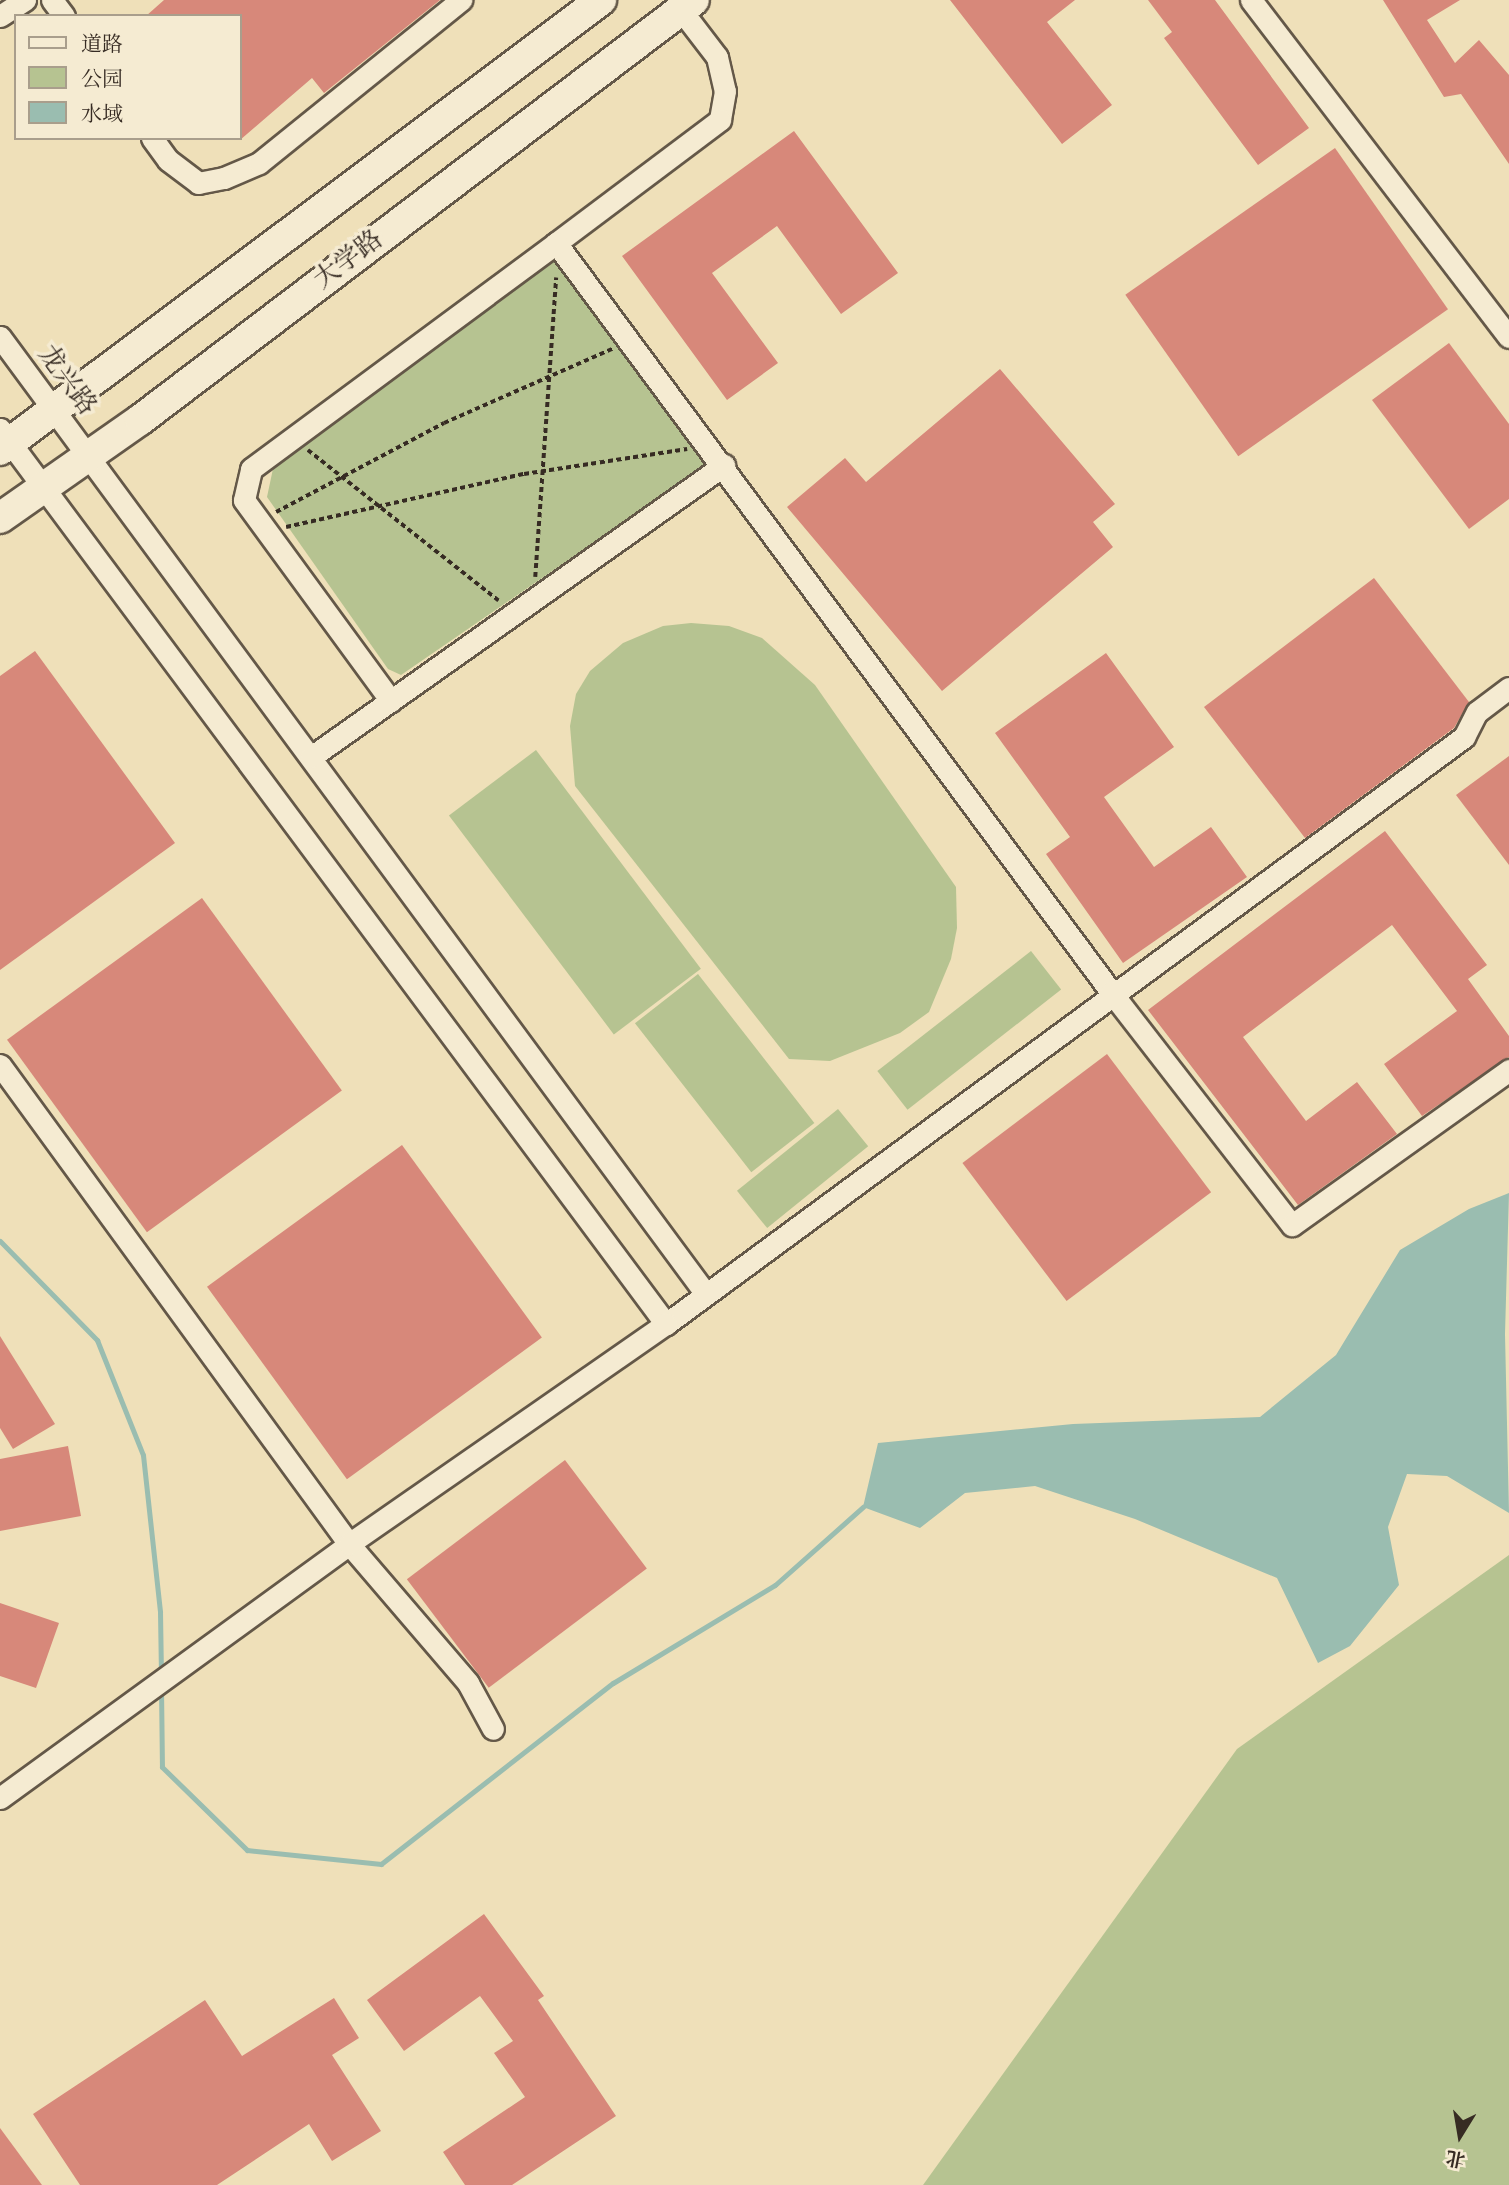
<!DOCTYPE html>
<html>
<head>
<meta charset="utf-8">
<style>
  body { margin:0 }
  #map { position:relative; width:1509px; height:2185px; overflow:hidden; background:#efe0b9; font-family:"Old Standard TT","Noto Serif SC",serif }
  div>[style] { position:absolute }
  [style*='--x'] { left:calc(var(--x)*1px); top:calc(var(--y)*1px); width:calc(var(--w)*1px); rotate:calc(var(--a)*1deg) }
  .green>* { inset:0; background:#b6c391; transform-origin:0 0 }
  .water>* { inset:0; background:#9abdb0 }
  .stream>* { height:5px; margin:-2.5px; padding:0 2.5px; transform-origin:2.5px; border-radius:2.5px; background:#9abdb0 }
  .building>* { inset:0; background:#d7887a; transform-origin:0 0 }
  .path>* { height:3.5px; margin-top:-1.75px; transform-origin:0; background:repeating-linear-gradient(90deg,#362b23 0 5px,transparent 0 8.5px) }
  .roads { filter:drop-shadow(2px 0 #645848) drop-shadow(-2px 0 #645848) drop-shadow(0 2px #645848) drop-shadow(0 -2px #645848) }
  .street>* { height:21px; margin:-10.5px; padding:0 10.5px; transform-origin:10.5px; border-radius:10.5px; background:#f5ebd2 }
  .secondary>* { height:30px; margin:-15px; padding:0 15px; transform-origin:15px; border-radius:15px; background:#f5ebd2 }
  span { translate:-50% -50%; white-space:nowrap; text-align:center; line-height:1.15; -webkit-text-stroke:7px #f5ebd2; paint-order:stroke }
  .street-label { font-size:26px; color:#362b23 }
  .legend { position:absolute; left:14px; top:14px; width:228px; height:126px; box-sizing:border-box; background:#f5ebd2; border:2px solid #a99e8c; margin:0; padding:9px 12px; list-style:none; font-size:21px; color:#362b23 }
  .legend li { display:flex; align-items:center; gap:14px; height:35px }
  .legend b { width:35px; border:2px solid #a99e8c }
  .north { position:absolute; left:1425px; top:2101px; width:70px; height:70px; -webkit-text-stroke:5px #f5ebd2; paint-order:stroke; rotate:191deg; font-size:19px; font-weight:700; line-height:28px; text-align:center; color:#362b23 }
  .north::after { content:''; display:block; margin:auto; width:24px; height:32px; background:#362b23; clip-path:polygon(50% 0,100% 100%,50% 72%,0 100%) }
</style>
</head>
<body>
<div id="map">
  <div class="green">
    <div style="clip-path:polygon(556px 243px,718px 457px,401px 675px,388px 669px,267px 497px,274px 464px)"></div>
    <div style="clip-path:polygon(691px 623px,729px 626px,762px 638px,815px 685px,956px 887px,957px 928px,951px 959px,929px 1012px,900px 1033px,830px 1061px,789px 1059px,575px 786px,570px 726px,576px 694px,590px 671px,623px 643px,663px 626px)"></div>
    <div style="left:536px;top:750px;width:274px;height:109px;rotate:53deg"></div>
    <div style="left:1031px;top:951px;width:49px;height:195px;rotate:52deg"></div>
    <div style="left:698px;top:974px;width:189px;height:80px;rotate:52deg"></div>
    <div style="left:838px;top:1109px;width:48px;height:130px;rotate:51deg"></div>
    <div style="clip-path:polygon(1509px 1555px,1509px 2185px,923px 2185px,1237px 1749px)"></div>
  </div>
  <div class="water">
    <div style="clip-path:polygon(1509px 1193px,1505px 1334px,1509px 1513px,1447px 1476px,1407px 1474px,1388px 1527px,1399px 1585px,1350px 1646px,1318px 1663px,1277px 1578px,1135px 1519px,1035px 1486px,965px 1493px,920px 1528px,863px 1507px,878px 1443px,1073px 1424px,1260px 1417px,1336px 1355px,1400px 1250px,1469px 1209px)"></div>
  </div>
  <div class="stream">
    <div style="--x:0;--y:1241;--w:139;--a:45.6"></div>
    <div style="--x:97;--y:1340;--w:124;--a:68.2"></div>
    <div style="--x:143;--y:1455;--w:158;--a:83.8"></div>
    <div style="--x:160;--y:1612;--w:63;--a:89.1"></div>
    <div style="--x:161;--y:1688;--w:79;--a:89.3"></div>
    <div style="--x:162;--y:1767;--w:119;--a:44.3"></div>
    <div style="--x:247;--y:1850;--w:135;--a:6"></div>
    <div style="--x:381;--y:1864;--w:294;--a:-38"></div>
    <div style="--x:613;--y:1683;--w:189;--a:-31.2"></div>
    <div style="--x:775;--y:1585;--w:118;--a:-41.6"></div>
  </div>
  <div class="building">
    <div style="clip-path:polygon(164px 0,440px 0,324px 93px,312px 78px,240px 140px,240px 16px,146px 16px)"></div>
    <div style="clip-path:polygon(950px 0,1075px 0,1047px 22px,1112px 105px,1062px 144px)"></div>
    <div style="clip-path:polygon(1148px 0,1215px 0,1309px 128px,1258px 165px,1164px 38px,1172px 32px)"></div>
    <div style="clip-path:polygon(1383px 0,1460px 0,1427px 20px,1455px 63px,1479px 40px,1509px 75px,1509px 164px,1461px 94px,1444px 97px)"></div>
    <div style="clip-path:polygon(794px 131px,898px 273px,841px 314px,777px 226px,712px 273px,778px 363px,727px 400px,622px 256px)"></div>
    <div style="left:1335px;top:148px;width:197px;height:256px;rotate:55deg"></div>
    <div style="clip-path:polygon(1449px 343px,1509px 424px,1509px 499px,1469px 529px,1372px 400px)"></div>
    <div style="clip-path:polygon(1000px 369px,1115px 504px,1093px 522px,1113px 547px,942px 691px,787px 507px,845px 458px,866px 482px)"></div>
    <div style="clip-path:polygon(1374px 578px,1469px 702px,1454px 728px,1305px 838px,1204px 707px)"></div>
    <div style="clip-path:polygon(35px 651px,175px 843px,0 970px,0 676px)"></div>
    <div style="clip-path:polygon(1106px 653px,1174px 747px,1104px 797px,1154px 867px,1211px 827px,1247px 877px,1123px 963px,1046px 854px,1070px 837px,995px 733px)"></div>
    <div style="clip-path:polygon(1509px 756px,1509px 865px,1456px 795px)"></div>
    <div style="clip-path:polygon(1385px 831px,1487px 965px,1468px 979px,1509px 1036px,1509px 1057px,1422px 1116px,1384px 1064px,1457px 1011px,1392px 925px,1243px 1037px,1306px 1121px,1357px 1082px,1397px 1134px,1298px 1205px,1148px 1010px)"></div>
    <div style="left:202px;top:898px;width:238px;height:241px;rotate:54deg"></div>
    <div style="left:1107px;top:1054px;width:173px;height:181px;rotate:53deg"></div>
    <div style="left:402px;top:1145px;width:238px;height:241px;rotate:54deg"></div>
    <div style="clip-path:polygon(0 1336px,55px 1424px,13px 1449px,0 1428px)"></div>
    <div style="clip-path:polygon(68px 1446px,81px 1516px,0 1531px,0 1459px)"></div>
    <div style="left:565px;top:1460px;width:136px;height:198px;rotate:53deg"></div>
    <div style="clip-path:polygon(0 1603px,59px 1623px,36px 1688px,0 1676px)"></div>
    <div style="clip-path:polygon(484px 1914px,544px 1996px,538px 2000px,616px 2116px,512px 2185px,465px 2185px,443px 2152px,525px 2097px,494px 2053px,513px 2041px,480px 1996px,404px 2051px,367px 2000px)"></div>
    <div style="clip-path:polygon(334px 1998px,359px 2038px,332px 2055px,381px 2131px,332px 2161px,309px 2124px,217px 2185px,80px 2185px,33px 2114px,205px 2000px,242px 2056px)"></div>
    <div style="clip-path:polygon(0 2128px,42px 2185px,0 2185px)"></div>
  </div>
  <div class="path">
    <div style="--x:308;--y:450;--w:243;--a:38.3"></div>
    <div style="--x:276;--y:512;--w:190;--a:-27.9"></div>
    <div style="--x:444;--y:423;--w:184;--a:-23.8"></div>
    <div style="--x:286;--y:527;--w:244;--a:-12.6"></div>
    <div style="--x:524;--y:474;--w:165;--a:-8.7"></div>
    <div style="--x:535;--y:577;--w:300;--a:-86"></div>
  </div>
  <div class="roads">
    <div class="street">
      <div style="--x:52;--y:0;--w:20;--a:53"></div>
      <div style="--x:1251;--y:0;--w:424;--a:52.6"></div>
      <div style="--x:681;--y:10;--w:59;--a:52.5"></div>
      <div style="--x:717;--y:57;--w:35;--a:77"></div>
      <div style="--x:725;--y:91;--w:29;--a:100"></div>
      <div style="--x:720;--y:120;--w:205;--a:143.1"></div>
      <div style="--x:556;--y:243;--w:932;--a:53.46"></div>
      <div style="--x:1111;--y:992;--w:295;--a:52.2"></div>
      <div style="--x:1292;--y:1225;--w:267;--a:-35.5"></div>
      <div style="--x:0;--y:16;--w:30;--a:-33"></div>
      <div style="--x:152;--y:138;--w:27;--a:54"></div>
      <div style="--x:168;--y:160;--w:38;--a:37"></div>
      <div style="--x:198;--y:183;--w:26;--a:-11"></div>
      <div style="--x:224;--y:178;--w:38;--a:-23"></div>
      <div style="--x:259;--y:163;--w:260;--a:-38.9"></div>
      <div style="--x:0;--y:337;--w:1188;--a:53.59"></div>
      <div style="--x:0;--y:429;--w:1116;--a:53.35"></div>
      <div style="--x:666;--y:1324;--w:991;--a:-36.34"></div>
      <div style="--x:1464;--y:737;--w:28;--a:-63"></div>
      <div style="--x:1477;--y:712;--w:40;--a:-37"></div>
      <div style="--x:391;--y:701;--w:249;--a:-126.2"></div>
      <div style="--x:244;--y:500;--w:32;--a:-77"></div>
      <div style="--x:251;--y:469;--w:380;--a:-36.5"></div>
      <div style="--x:311;--y:757;--w:506;--a:-35.26"></div>
      <div style="--x:0;--y:1065;--w:593;--a:53.92"></div>
      <div style="--x:349;--y:1544;--w:183;--a:49.4"></div>
      <div style="--x:468;--y:1683;--w:52;--a:61.5"></div>
      <div style="--x:0;--y:1798;--w:432;--a:-36"></div>
      <div style="--x:349;--y:1544;--w:386;--a:-34.8"></div>
    </div>
    <div class="secondary">
      <div style="--x:0;--y:450;--w:751;--a:-36.82"></div>
      <div style="--x:0;--y:518;--w:171;--a:-35"></div>
      <div style="--x:140;--y:420;--w:695;--a:-37.17"></div>
    </div>
  </div>
  <div class="street-label">
    <span style="left:349px;top:261px;rotate:-37deg">大学路</span>
    <span style="left:66px;top:381px;rotate:54deg">龙兴路</span>
  </div>
  <ul class="legend">
  <li><b style="height:9px;background:#f5ebd2"></b>道路</li>
  <li><b style="height:19px;background:#b6c391"></b>公园</li>
  <li><b style="height:19px;background:#9abdb0"></b>水域</li>
  </ul>
  <div class="north">北</div>
</div>
</body>
</html>
